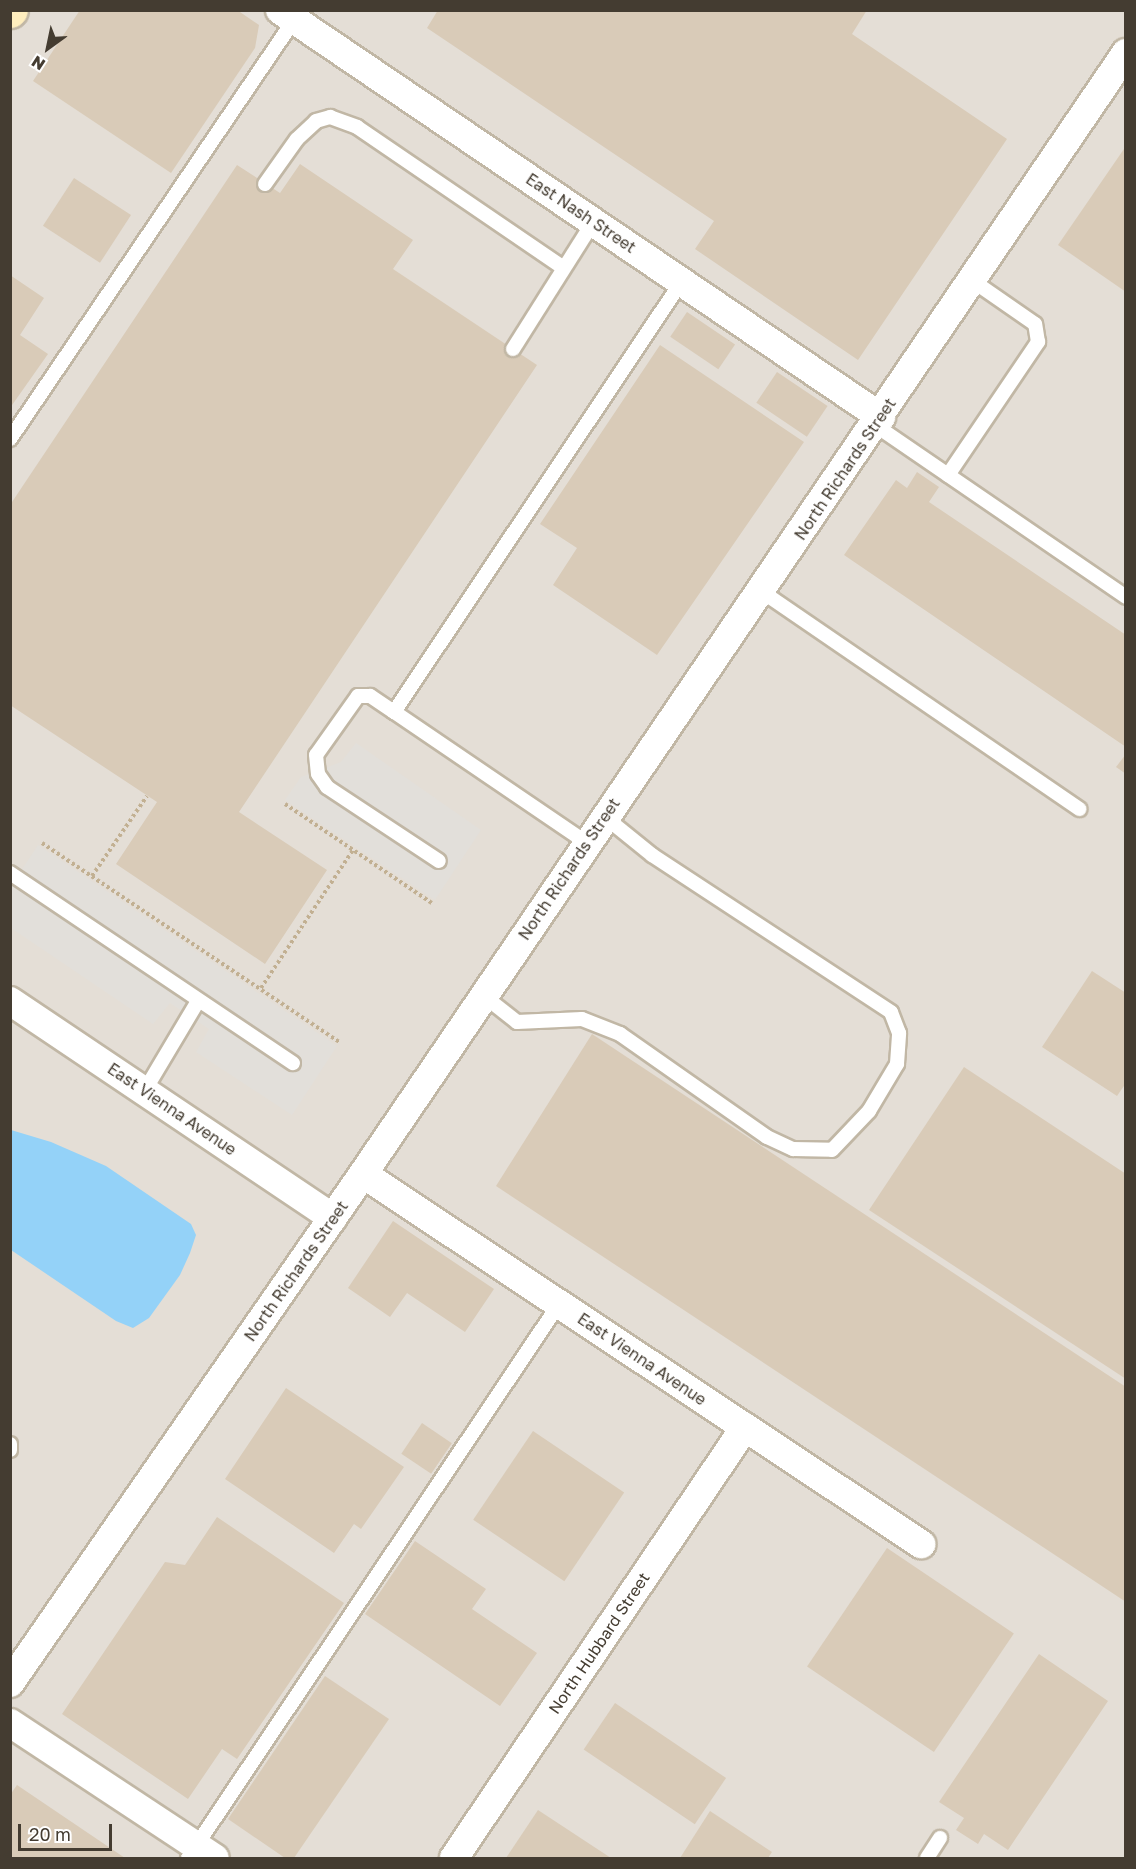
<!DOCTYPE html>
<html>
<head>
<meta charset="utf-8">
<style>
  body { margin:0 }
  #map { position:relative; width:1136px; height:1869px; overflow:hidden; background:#f3ede1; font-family:"Golos Text",sans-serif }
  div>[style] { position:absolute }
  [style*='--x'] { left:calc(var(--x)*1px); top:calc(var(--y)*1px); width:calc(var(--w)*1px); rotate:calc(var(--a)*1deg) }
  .industrial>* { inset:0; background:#e4ded6; transform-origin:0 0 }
  .parking>* { inset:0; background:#e2dfda }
  .water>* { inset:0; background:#94d2f8 }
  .building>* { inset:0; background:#d9cbb8; transform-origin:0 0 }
  .path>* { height:4px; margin-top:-2px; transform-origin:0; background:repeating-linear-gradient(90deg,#c2b092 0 3px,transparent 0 6px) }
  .roads { filter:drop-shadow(2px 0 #c1b7a5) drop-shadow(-2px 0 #c1b7a5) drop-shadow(0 2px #c1b7a5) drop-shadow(0 -2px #c1b7a5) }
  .service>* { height:14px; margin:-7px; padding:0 7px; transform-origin:7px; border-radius:7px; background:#fff }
  .minor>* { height:28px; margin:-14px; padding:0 14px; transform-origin:14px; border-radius:14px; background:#fff }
  .secondary>* { height:33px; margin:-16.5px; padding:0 16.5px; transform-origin:16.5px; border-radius:16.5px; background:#ffeebe }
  span { translate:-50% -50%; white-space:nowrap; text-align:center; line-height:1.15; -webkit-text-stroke:4.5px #fff; paint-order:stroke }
  .street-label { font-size:16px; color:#443c31 }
  .frame { position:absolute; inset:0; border:12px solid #443c31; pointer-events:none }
  .north { position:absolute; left:18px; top:18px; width:60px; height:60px; -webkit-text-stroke:4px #fff; paint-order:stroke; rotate:213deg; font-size:16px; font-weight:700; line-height:24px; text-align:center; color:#443c31 }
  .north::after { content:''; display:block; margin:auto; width:21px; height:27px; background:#443c31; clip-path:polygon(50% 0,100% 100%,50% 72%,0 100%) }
  .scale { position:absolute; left:18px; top:1824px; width:94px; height:27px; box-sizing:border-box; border:3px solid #443c31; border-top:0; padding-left:8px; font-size:18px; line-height:21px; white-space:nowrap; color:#443c31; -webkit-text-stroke:4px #fff; paint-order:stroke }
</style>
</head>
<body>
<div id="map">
  <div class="industrial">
    <div style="left:11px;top:11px;width:1114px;height:1847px"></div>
  </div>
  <div class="parking">
    <div style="clip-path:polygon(356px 743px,481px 830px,435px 900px,285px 800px,301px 777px,341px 762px)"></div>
    <div style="clip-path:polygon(38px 845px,337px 1046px,292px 1115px,196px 1052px,209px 1029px,170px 1003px,153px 1024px,11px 928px,11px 886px)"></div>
  </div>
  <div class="water">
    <div style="clip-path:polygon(11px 1130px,51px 1142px,106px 1166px,191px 1224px,196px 1235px,190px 1253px,180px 1275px,149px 1318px,133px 1328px,116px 1321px,11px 1250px)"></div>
  </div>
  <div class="building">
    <div style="clip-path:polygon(80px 10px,237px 10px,259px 25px,255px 48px,171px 173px,33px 81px)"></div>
    <div style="clip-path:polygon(438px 10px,867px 10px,852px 34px,1007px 139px,858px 360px,695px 249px,714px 221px,427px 28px)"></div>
    <div style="clip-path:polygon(1126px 146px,1126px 292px,1058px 245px)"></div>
    <div style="clip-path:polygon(300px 164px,413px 240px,393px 269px,537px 365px,239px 812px,327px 870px,265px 964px,116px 864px,157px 802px,10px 705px,10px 505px,237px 165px,280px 193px)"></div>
    <div style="left:74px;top:178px;width:68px;height:57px;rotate:33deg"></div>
    <div style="clip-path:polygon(10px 275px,44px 298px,20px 335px,48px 354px,10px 408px)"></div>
    <div style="left:687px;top:312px;width:58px;height:30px;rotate:34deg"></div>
    <div style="clip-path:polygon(660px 345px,804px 442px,657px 655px,553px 585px,577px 548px,540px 524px)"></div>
    <div style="left:777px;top:372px;width:61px;height:37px;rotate:34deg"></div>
    <div style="clip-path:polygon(917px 472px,939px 487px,929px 502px,1126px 635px,1126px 747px,844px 555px,896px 480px,907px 488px)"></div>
    <div style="clip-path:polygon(1126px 754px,1126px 774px,1116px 767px)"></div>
    <div style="clip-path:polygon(1092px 971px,1126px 993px,1126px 1083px,1117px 1096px,1042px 1047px)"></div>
    <div style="clip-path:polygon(592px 1034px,1126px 1387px,1126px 1602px,496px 1186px)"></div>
    <div style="clip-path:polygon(964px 1067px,1126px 1174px,1126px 1379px,869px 1210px)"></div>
    <div style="clip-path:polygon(393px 1221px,494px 1289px,465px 1332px,407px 1293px,390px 1317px,348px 1288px)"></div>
    <div style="clip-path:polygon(286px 1388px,404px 1467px,361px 1529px,354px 1524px,334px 1553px,225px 1479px)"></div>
    <div style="left:422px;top:1423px;width:36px;height:37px;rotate:34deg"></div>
    <div style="left:533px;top:1431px;width:110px;height:107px;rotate:34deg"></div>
    <div style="clip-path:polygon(217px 1517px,344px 1603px,237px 1759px,222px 1749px,188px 1799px,62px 1714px,165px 1562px,185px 1565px)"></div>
    <div style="clip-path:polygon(415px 1541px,486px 1589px,472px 1609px,537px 1653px,500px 1706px,365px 1614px)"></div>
    <div style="left:887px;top:1548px;width:153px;height:143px;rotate:34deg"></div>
    <div style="clip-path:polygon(1039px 1654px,1108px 1701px,1008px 1850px,984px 1834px,978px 1844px,956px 1830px,964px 1818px,939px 1802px)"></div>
    <div style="clip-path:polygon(325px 1676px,389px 1719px,294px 1858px,285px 1858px,228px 1819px)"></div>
    <div style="left:615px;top:1703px;width:134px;height:56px;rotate:34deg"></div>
    <div style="clip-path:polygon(17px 1785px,125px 1858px,10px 1858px,10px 1795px)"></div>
    <div style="clip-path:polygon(538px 1810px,611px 1858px,506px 1858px)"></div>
    <div style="clip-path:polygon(710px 1811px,772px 1852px,768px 1858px,680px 1858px)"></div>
  </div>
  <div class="path">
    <div style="--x:285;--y:804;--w:177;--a:34"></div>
    <div style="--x:42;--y:843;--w:358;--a:33.8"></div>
    <div style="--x:92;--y:876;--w:97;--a:-55.5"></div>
    <div style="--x:261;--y:988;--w:166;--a:-56.3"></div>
  </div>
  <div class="roads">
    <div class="service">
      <div style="--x:265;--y:184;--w:55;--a:-54.6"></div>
      <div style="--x:297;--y:139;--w:26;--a:-43"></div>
      <div style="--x:316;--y:121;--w:15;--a:-16"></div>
      <div style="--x:330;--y:117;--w:29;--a:20"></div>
      <div style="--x:357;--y:127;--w:250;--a:34.3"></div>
      <div style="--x:513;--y:349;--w:151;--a:-57.7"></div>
      <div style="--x:875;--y:425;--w:304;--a:34.4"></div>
      <div style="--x:10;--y:439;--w:506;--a:-55.87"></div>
      <div style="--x:948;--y:475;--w:161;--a:-55.9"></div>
      <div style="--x:1038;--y:342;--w:18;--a:-99"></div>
      <div style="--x:1035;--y:324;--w:75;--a:-145.3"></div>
      <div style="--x:761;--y:591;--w:386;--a:34.4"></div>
      <div style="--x:394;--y:712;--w:29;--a:-146"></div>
      <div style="--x:370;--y:696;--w:12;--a:180"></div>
      <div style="--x:358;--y:696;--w:72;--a:125.4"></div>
      <div style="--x:316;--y:755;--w:19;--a:84"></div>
      <div style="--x:318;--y:774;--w:16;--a:55"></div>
      <div style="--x:327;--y:787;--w:134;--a:33.5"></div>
      <div style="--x:587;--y:843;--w:233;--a:-145.8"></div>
      <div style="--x:394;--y:712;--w:518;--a:-56.25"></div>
      <div style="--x:10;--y:873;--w:341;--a:33.9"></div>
      <div style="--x:484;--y:996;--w:42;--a:38.2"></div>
      <div style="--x:517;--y:1022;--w:65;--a:-2.6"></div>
      <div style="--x:582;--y:1019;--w:41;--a:21.5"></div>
      <div style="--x:620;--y:1034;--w:179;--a:35"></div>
      <div style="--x:767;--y:1137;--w:29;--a:25"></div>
      <div style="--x:793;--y:1149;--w:39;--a:1"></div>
      <div style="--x:832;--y:1150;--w:54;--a:-46.5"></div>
      <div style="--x:869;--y:1111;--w:55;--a:-59.2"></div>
      <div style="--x:897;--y:1064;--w:31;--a:-86"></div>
      <div style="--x:899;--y:1033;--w:22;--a:-111"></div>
      <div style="--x:891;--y:1012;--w:286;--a:-146.7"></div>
      <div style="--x:652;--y:855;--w:60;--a:-141"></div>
      <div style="--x:145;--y:1090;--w:104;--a:-59.2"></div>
      <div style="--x:10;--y:1444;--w:6;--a:90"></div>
      <div style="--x:188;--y:1858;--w:667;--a:-56.19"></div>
      <div style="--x:927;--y:1858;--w:24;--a:-57"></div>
    </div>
    <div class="minor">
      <div style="--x:280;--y:10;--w:726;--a:34.11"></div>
      <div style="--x:10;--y:1001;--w:389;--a:33.9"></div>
      <div style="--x:363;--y:1174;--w:670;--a:33.55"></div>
      <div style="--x:10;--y:1683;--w:619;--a:-55.26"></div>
      <div style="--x:363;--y:1174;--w:1356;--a:-55.76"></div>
      <div style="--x:10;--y:1723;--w:245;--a:33.4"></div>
      <div style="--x:454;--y:1858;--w:520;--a:-55.97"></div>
    </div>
    <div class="secondary">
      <div style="--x:10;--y:11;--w:1;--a:-45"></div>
    </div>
  </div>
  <div class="street-label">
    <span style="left:581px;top:213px;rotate:34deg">East Nash Street</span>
    <span style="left:845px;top:469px;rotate:-56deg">North Richards Street</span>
    <span style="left:569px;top:869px;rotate:-56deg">North Richards Street</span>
    <span style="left:172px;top:1109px;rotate:34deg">East Vienna Avenue</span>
    <span style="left:296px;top:1271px;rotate:-55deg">North Richards Street</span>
    <span style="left:642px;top:1359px;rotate:34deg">East Vienna Avenue</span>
    <span style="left:599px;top:1643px;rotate:-56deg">North Hubbard Street</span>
  </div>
  <div class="frame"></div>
  <div class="north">N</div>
  <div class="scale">20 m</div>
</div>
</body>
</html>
